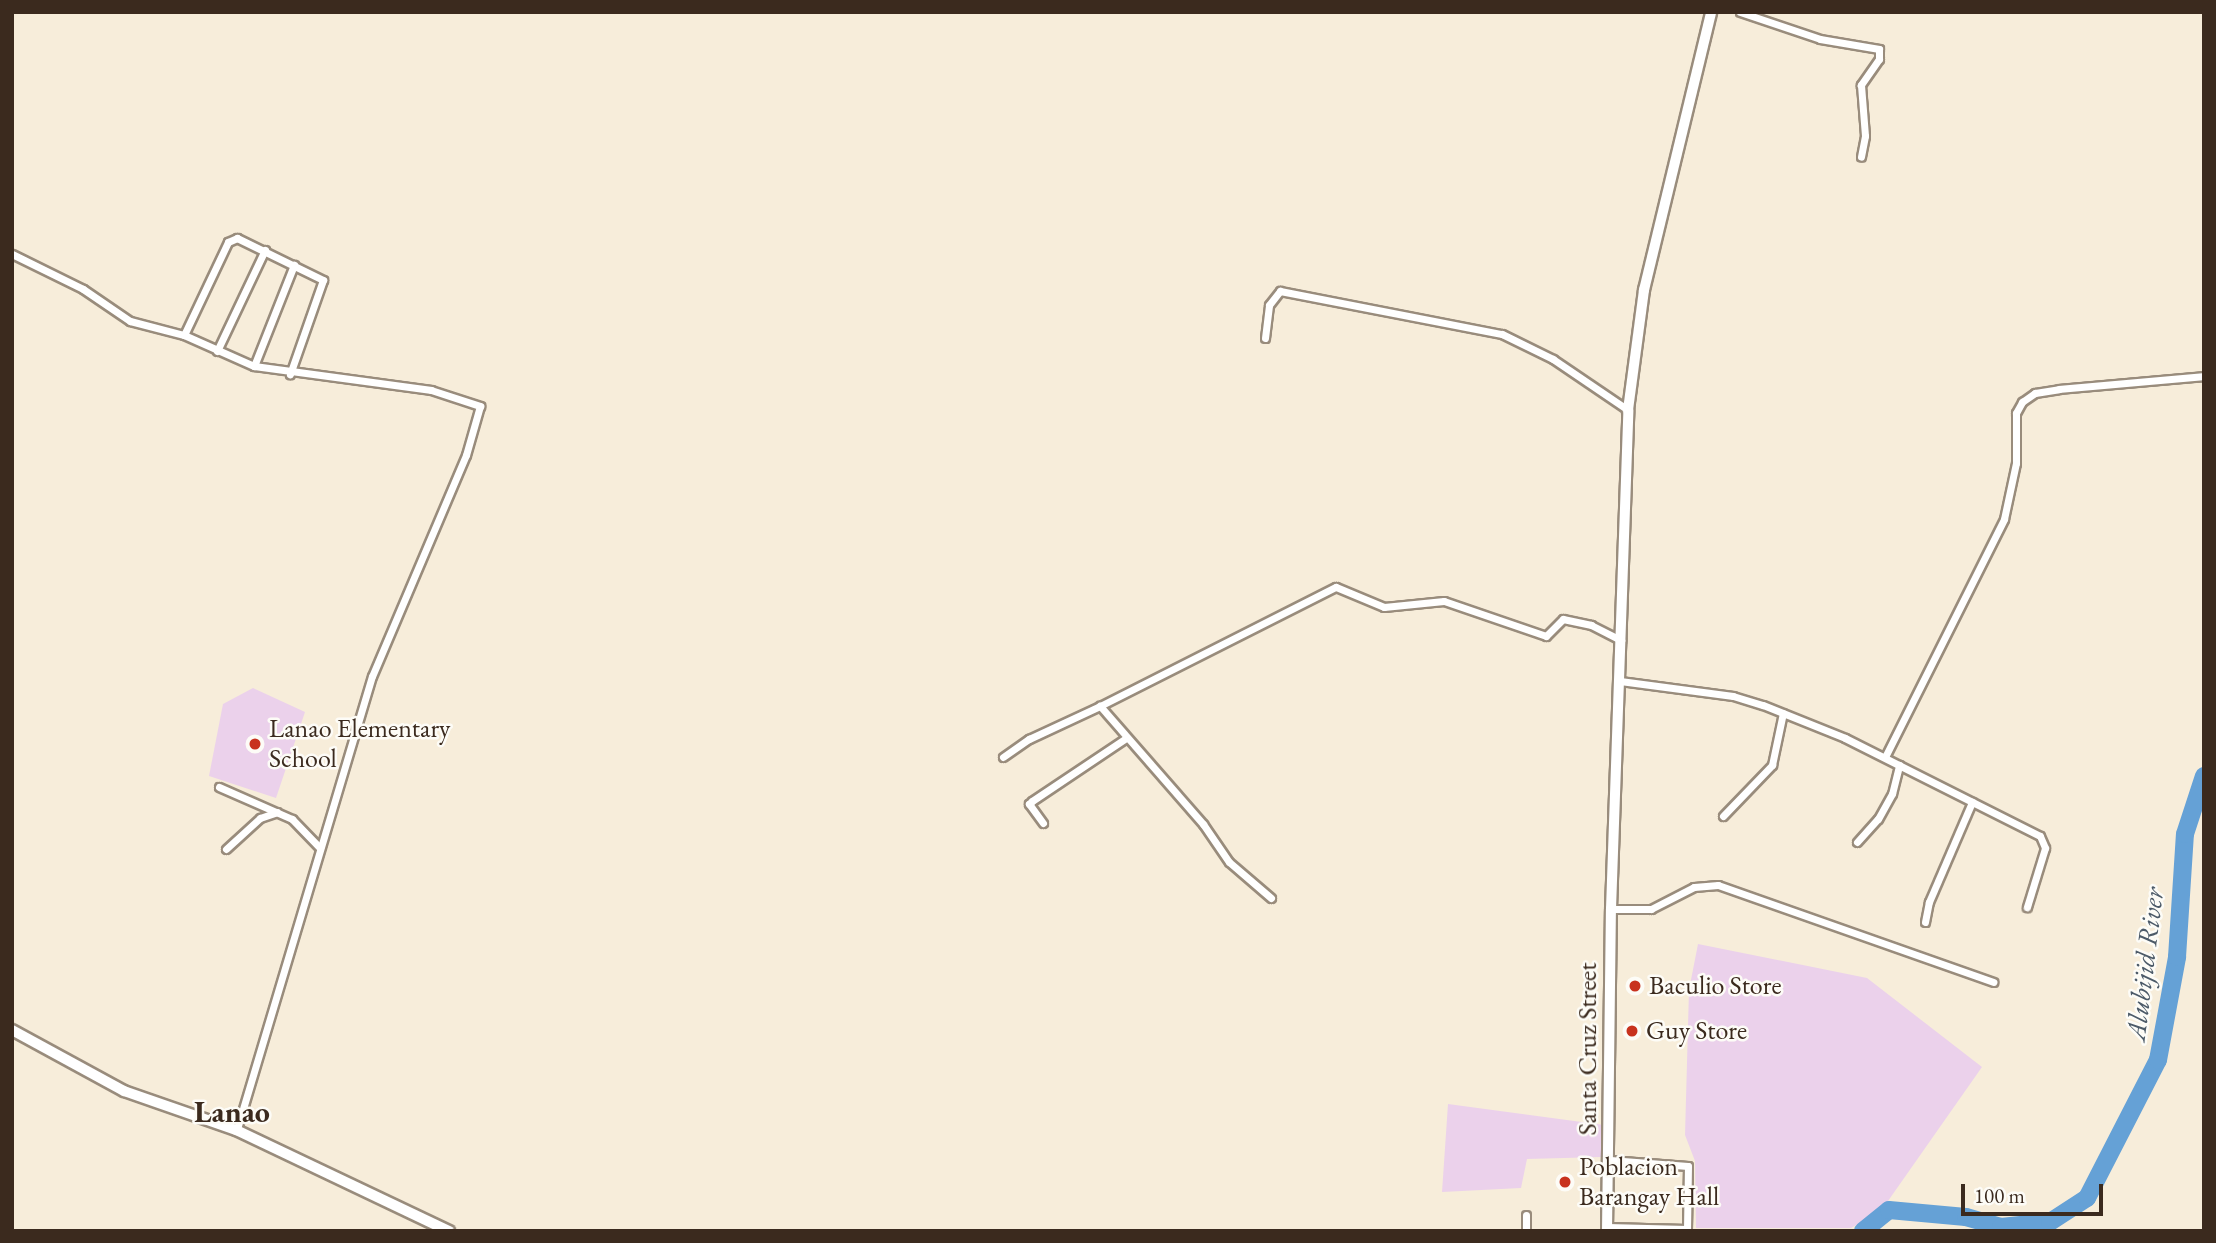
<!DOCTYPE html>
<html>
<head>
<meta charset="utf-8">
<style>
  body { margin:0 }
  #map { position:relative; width:2216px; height:1243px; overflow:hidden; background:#f7edda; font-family:"EB Garamond",serif }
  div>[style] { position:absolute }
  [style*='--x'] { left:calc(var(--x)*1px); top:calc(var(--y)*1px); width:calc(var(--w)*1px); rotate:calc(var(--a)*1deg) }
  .built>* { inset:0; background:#ebd1eb }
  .river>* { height:18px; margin:-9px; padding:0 9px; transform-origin:9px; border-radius:9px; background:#65a1d6 }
  .roads { filter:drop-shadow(2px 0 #998c7c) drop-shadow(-2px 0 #998c7c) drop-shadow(0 2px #998c7c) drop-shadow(0 -2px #998c7c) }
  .street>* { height:7px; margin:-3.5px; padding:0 3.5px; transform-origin:3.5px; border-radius:3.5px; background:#fff }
  .secondary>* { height:10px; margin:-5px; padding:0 5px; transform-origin:5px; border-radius:5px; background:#fff }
  .dots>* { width:19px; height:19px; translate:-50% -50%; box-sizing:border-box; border:4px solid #fdfcf7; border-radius:50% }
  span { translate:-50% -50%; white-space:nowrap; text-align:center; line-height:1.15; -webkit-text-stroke:5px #fdfcf7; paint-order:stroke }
  .poi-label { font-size:26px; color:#3b2a1e }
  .left { translate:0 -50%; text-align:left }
  .street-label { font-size:26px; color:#3b2a1e }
  .water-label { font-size:28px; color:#4c5a68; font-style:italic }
  .quarter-label { font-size:30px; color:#3b2a1e; font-weight:700 }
  .frame { position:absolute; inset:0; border:14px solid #3b2a1e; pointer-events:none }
  .scale { position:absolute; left:1961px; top:1184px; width:142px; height:32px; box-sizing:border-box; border:4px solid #3b2a1e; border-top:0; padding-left:9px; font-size:21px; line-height:24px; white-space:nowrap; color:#3b2a1e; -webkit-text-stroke:5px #fdfcf7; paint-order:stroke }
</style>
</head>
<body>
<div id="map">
  <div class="built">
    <div style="clip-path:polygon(253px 688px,305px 712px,276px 798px,209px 776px,223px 704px)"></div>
    <div style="clip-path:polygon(1698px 944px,1867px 978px,1982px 1067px,1881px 1211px,1851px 1228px,1696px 1228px,1695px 1161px,1685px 1135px,1689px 990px)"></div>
    <div style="clip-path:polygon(1448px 1104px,1604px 1125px,1601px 1157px,1527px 1159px,1521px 1188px,1442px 1192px)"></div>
  </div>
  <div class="river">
    <div style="--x:1863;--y:1231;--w:33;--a:-39"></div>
    <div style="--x:1889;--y:1210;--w:77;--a:5.2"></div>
    <div style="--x:1966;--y:1217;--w:36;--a:16"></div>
    <div style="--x:2001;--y:1227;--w:49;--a:-5.8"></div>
    <div style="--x:2050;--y:1222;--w:44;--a:-33"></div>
    <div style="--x:2087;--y:1198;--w:155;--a:-62.8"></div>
    <div style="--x:2158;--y:1060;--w:105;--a:-79.5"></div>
    <div style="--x:2177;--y:957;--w:123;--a:-86.3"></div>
    <div style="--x:2185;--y:834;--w:61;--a:-71.9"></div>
  </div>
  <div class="roads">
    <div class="street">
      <div style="--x:1740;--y:12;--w:84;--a:18.6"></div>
      <div style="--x:1820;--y:39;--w:60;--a:9.6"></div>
      <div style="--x:1879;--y:49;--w:10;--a:90"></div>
      <div style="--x:1879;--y:59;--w:32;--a:125"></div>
      <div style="--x:1861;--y:85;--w:51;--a:85.5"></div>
      <div style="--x:1865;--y:136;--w:21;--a:101"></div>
      <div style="--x:12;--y:254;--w:79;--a:26.2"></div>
      <div style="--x:83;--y:289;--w:57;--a:34.2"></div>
      <div style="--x:130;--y:321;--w:56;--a:14.5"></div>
      <div style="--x:184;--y:335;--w:77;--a:23.9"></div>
      <div style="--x:254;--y:366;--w:179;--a:7.7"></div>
      <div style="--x:431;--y:390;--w:52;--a:18.1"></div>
      <div style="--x:480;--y:406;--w:51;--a:105.9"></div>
      <div style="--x:466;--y:455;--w:240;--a:113"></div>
      <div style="--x:372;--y:676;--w:474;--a:106.6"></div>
      <div style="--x:184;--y:335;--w:103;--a:-64.7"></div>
      <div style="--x:228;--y:242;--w:10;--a:-24"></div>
      <div style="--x:237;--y:238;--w:96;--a:26"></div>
      <div style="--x:323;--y:280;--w:100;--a:109.3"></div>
      <div style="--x:1265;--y:338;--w:33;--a:-83"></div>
      <div style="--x:1269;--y:305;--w:18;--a:-52"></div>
      <div style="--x:1280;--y:291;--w:226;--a:11"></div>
      <div style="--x:1502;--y:334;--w:57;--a:26.1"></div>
      <div style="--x:1553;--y:359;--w:91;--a:34.2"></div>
      <div style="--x:217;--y:351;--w:112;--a:-64.6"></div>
      <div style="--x:254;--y:366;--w:109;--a:-68.4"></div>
      <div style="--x:1620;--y:681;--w:114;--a:7.6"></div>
      <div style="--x:1733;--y:696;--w:31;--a:17"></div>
      <div style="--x:1763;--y:705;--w:88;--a:21.9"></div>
      <div style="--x:1845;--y:738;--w:218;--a:26.7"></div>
      <div style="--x:2040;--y:836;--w:13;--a:67"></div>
      <div style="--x:2045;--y:848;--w:62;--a:107"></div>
      <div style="--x:1003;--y:757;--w:32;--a:-35"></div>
      <div style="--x:1029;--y:739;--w:78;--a:-24.9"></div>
      <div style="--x:1885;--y:757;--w:266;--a:-63.4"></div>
      <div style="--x:2004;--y:519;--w:57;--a:-77.9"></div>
      <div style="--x:2016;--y:463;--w:50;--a:-90"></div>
      <div style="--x:2016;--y:413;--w:13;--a:-61"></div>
      <div style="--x:2022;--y:402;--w:16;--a:-35"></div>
      <div style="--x:2035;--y:393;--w:24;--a:-9"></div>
      <div style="--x:2059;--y:389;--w:146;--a:-5.1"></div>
      <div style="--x:219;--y:787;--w:80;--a:23.7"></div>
      <div style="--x:292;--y:819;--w:39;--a:46"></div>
      <div style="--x:1723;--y:816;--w:71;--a:-46.1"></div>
      <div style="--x:1772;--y:765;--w:53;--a:-78.1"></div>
      <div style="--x:1043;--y:823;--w:24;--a:-126"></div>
      <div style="--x:1029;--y:804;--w:4;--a:-45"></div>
      <div style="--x:1032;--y:801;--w:113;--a:-33.8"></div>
      <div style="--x:1857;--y:842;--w:31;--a:-48"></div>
      <div style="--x:1878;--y:819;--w:29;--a:-61"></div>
      <div style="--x:1892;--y:794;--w:30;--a:-76"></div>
      <div style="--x:226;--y:849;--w:46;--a:-42.4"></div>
      <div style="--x:260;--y:818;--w:18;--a:-19"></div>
      <div style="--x:1271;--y:898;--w:55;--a:-139.4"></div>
      <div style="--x:1229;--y:862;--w:46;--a:-124.4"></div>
      <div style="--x:1203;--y:824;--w:157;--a:-131.1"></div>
      <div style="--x:1100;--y:706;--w:264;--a:-26.8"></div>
      <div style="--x:1336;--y:587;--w:52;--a:22.6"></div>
      <div style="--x:1384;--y:607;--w:60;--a:-5.7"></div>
      <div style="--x:1444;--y:601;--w:108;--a:18.9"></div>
      <div style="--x:1546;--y:636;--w:24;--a:-45"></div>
      <div style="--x:1563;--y:619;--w:29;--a:12"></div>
      <div style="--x:1591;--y:625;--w:34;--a:27"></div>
      <div style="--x:1611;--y:909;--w:40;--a:0"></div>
      <div style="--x:1651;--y:909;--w:48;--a:-27.1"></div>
      <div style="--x:1694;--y:887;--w:24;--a:-5"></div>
      <div style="--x:1718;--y:885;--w:292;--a:19.4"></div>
      <div style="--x:1925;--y:922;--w:20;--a:-79"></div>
      <div style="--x:1929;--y:902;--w:109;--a:-66.7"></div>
      <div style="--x:1610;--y:1160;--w:78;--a:4.4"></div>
      <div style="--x:1688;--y:1166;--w:65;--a:90.9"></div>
      <div style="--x:1526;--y:1215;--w:16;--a:90"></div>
      <div style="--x:1607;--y:1227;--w:80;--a:1.4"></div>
    </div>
    <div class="secondary">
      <div style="--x:12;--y:1030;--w:128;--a:28.6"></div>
      <div style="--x:124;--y:1091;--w:119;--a:19.2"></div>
      <div style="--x:236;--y:1130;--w:236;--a:25.4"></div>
      <div style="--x:1607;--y:1231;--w:322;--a:-89.3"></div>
      <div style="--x:1611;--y:909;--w:499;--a:-88"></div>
      <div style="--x:1628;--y:410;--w:121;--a:-82.4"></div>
      <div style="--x:1644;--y:290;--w:286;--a:-76.4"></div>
    </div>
  </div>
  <div class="dots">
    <div style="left:255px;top:744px;background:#c8321e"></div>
    <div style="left:1635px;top:986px;background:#c8321e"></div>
    <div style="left:1632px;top:1031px;background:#c8321e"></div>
    <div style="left:1565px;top:1182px;background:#c8321e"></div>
  </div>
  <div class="poi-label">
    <span class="left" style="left:269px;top:744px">Lanao Elementary<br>School</span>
    <span class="left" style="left:1649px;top:986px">Baculio Store</span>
    <span class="left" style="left:1646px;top:1031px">Guy Store</span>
    <span class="left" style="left:1579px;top:1182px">Poblacion<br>Barangay Hall</span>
  </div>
  <div class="street-label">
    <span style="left:1588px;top:1049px;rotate:-90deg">Santa Cruz Street</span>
  </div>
  <div class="water-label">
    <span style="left:2144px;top:964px;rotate:-83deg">Alubijid River</span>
  </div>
  <div class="quarter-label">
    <span style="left:232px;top:1112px">Lanao</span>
  </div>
  <div class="frame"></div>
  <div class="scale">100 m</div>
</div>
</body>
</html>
